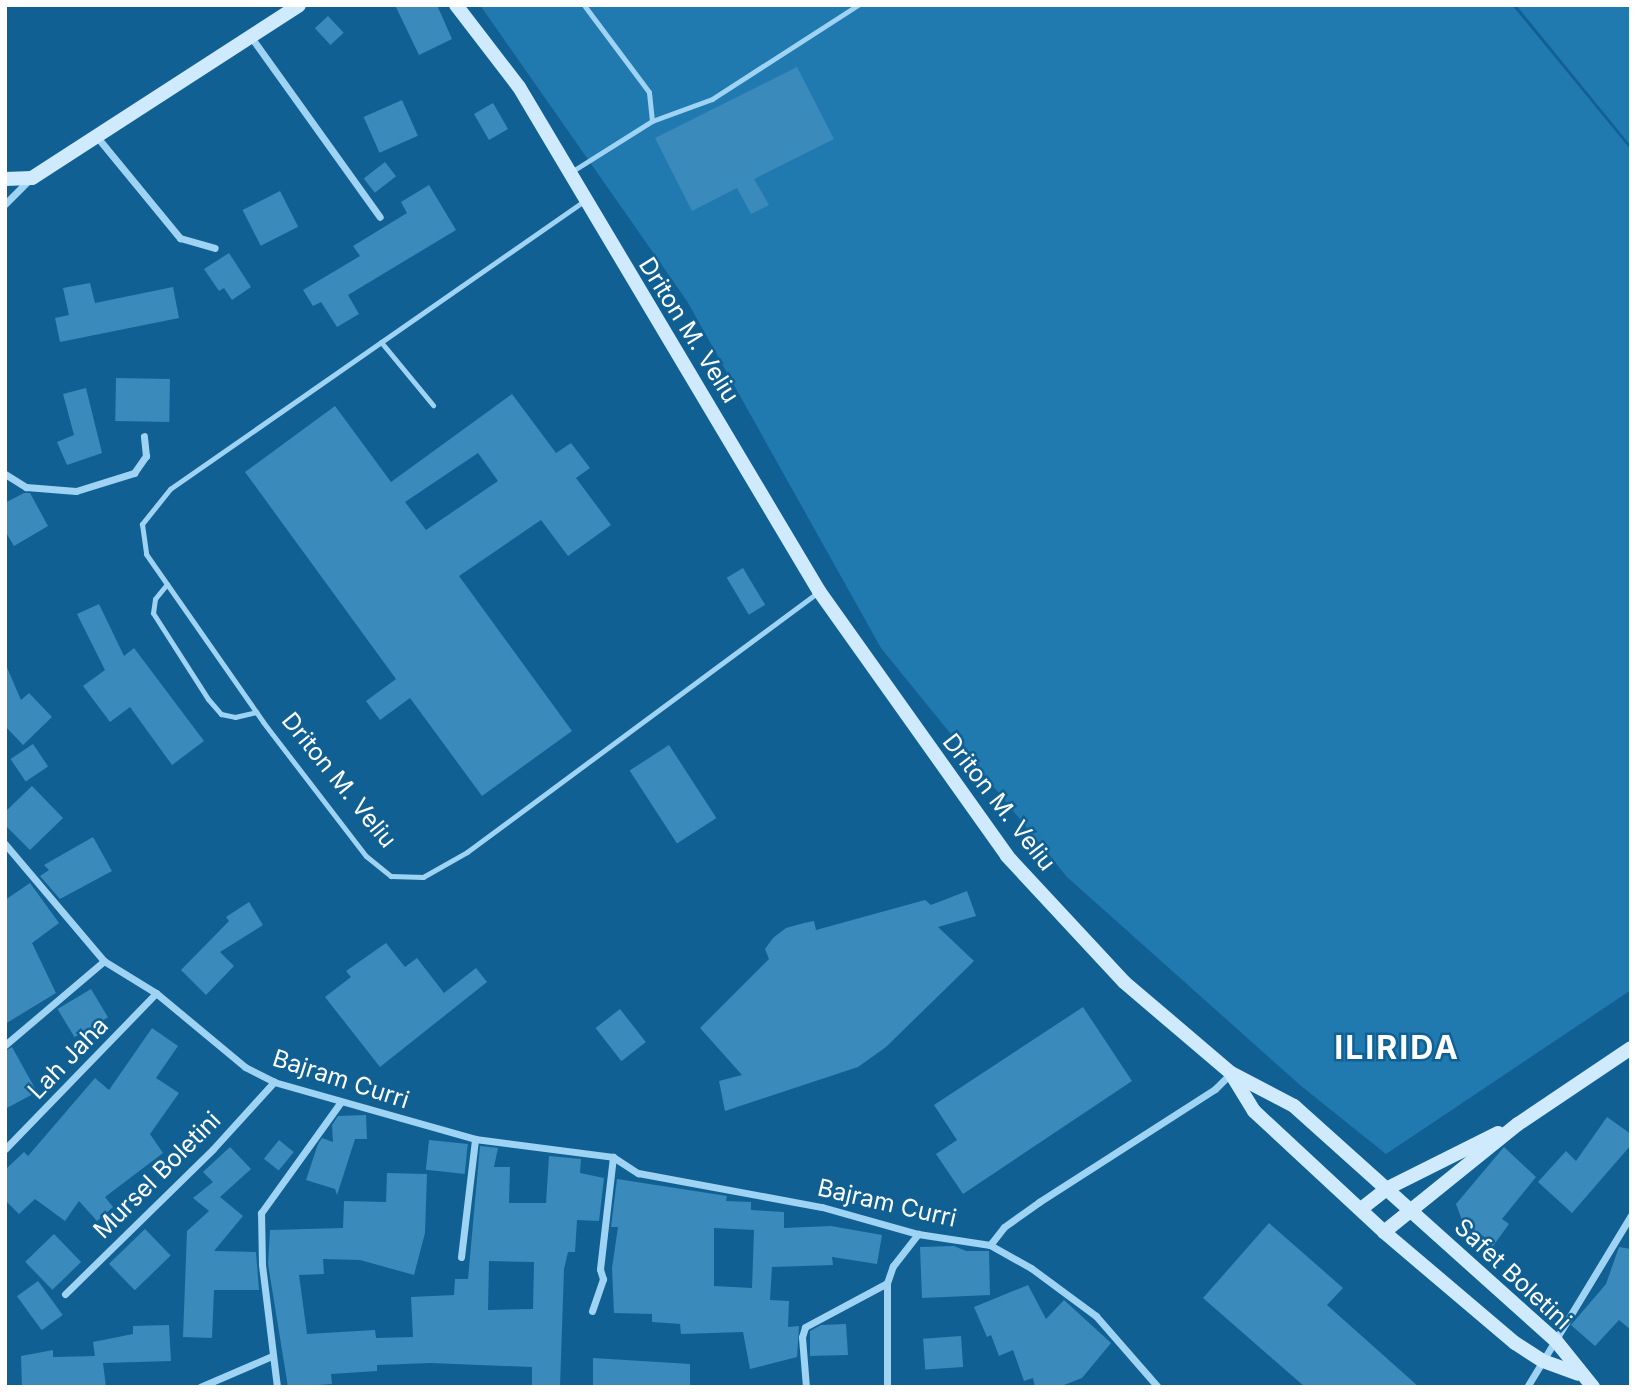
<!DOCTYPE html>
<html>
<head>
<meta charset="utf-8">
<style>
  body { margin:0 }
  #map { position:relative; width:1636px; height:1392px; overflow:hidden; background:#116093; font-family:Inter,sans-serif }
  div>[style] { position:absolute }
  [style*='--x'] { left:calc(var(--x)*1px); top:calc(var(--y)*1px); width:calc(var(--w)*1px); rotate:calc(var(--a)*1deg) }
  .green>* { inset:0; background:#207ab0 }
  .building>* { inset:0; background:#3a8abb; transform-origin:0 0 }
  .lane>* { height:5px; margin:-2.5px; padding:0 2.5px; transform-origin:2.5px; border-radius:2.5px; background:#9fd3f3 }
  .street>* { height:7px; margin:-3.5px; padding:0 3.5px; transform-origin:3.5px; border-radius:3.5px; background:#9fd3f3 }
  .secondary>* { height:14px; margin:-7px; padding:0 7px; transform-origin:7px; border-radius:7px; background:#ceeafc }
  span { translate:-50% -50%; white-space:nowrap; text-align:center; line-height:1.15; -webkit-text-stroke:5px #116093; paint-order:stroke }
  .street-label { font-size:24px; color:#fff }
  .district-label { font-size:32px; color:#fff; font-weight:700; letter-spacing:2px }
  .frame { position:absolute; inset:0; border:7px solid #fff; pointer-events:none }
</style>
</head>
<body>
<div id="map">
  <div class="green">
    <div style="clip-path:polygon(480px 5px,1512px 5px,1631px 150px,1631px 990px,1386px 1154px,1300px 1085px,1067px 877px,881px 648px,687px 301px)"></div>
    <div style="clip-path:polygon(1516px 5px,1631px 5px,1631px 146px)"></div>
  </div>
  <div class="building">
    <div style="clip-path:polygon(395px 5px,437px 5px,452px 39px,419px 55px)"></div>
    <div style="left:328px;top:16px;width:23px;height:18px;rotate:47deg"></div>
    <div style="clip-path:polygon(797px 67px,834px 139px,754px 179px,769px 205px,751px 214px,737px 188px,692px 211px,655px 138px)"></div>
    <div style="left:402px;top:100px;width:39px;height:42px;rotate:66deg"></div>
    <div style="left:493px;top:103px;width:30px;height:22px;rotate:60deg"></div>
    <div style="left:385px;top:162px;width:18px;height:27px;rotate:52deg"></div>
    <div style="clip-path:polygon(429px 185px,456px 230px,348px 295px,359px 314px,337px 327px,321px 302px,313px 306px,303px 290px,360px 256px,353px 246px,407px 213px,401px 202px)"></div>
    <div style="left:280px;top:191px;width:40px;height:42px;rotate:63deg"></div>
    <div style="clip-path:polygon(229px 253px,251px 287px,232px 300px,224px 288px,219px 291px,204px 269px)"></div>
    <div style="clip-path:polygon(90px 283px,95px 303px,173px 287px,179px 318px,60px 342px,55px 318px,69px 315px,63px 288px)"></div>
    <div style="left:116px;top:378px;width:54px;height:43px;rotate:1deg"></div>
    <div style="clip-path:polygon(86px 388px,102px 453px,67px 465px,57px 442px,74px 435px,63px 394px)"></div>
    <div style="clip-path:polygon(evenodd,512px 394px,556px 453px,571px 443px,590px 468px,576px 478px,611px 525px,568px 556px,541px 520px,459px 576px,572px 731px,482px 796px,410px 698px,380px 720px,366px 701px,396px 679px,245px 472px,335px 406px,391px 482px,512px 394px,478px 453px,498px 481px,426px 530px,405px 502px,478px 453px)"></div>
    <div style="clip-path:polygon(24px 493px,30px 493px,48px 526px,14px 546px,5px 531px,5px 503px)"></div>
    <div style="left:743px;top:568px;width:43px;height:19px;rotate:59deg"></div>
    <div style="clip-path:polygon(99px 604px,124px 656px,134px 648px,204px 741px,172px 765px,130px 707px,110px 722px,83px 686px,105px 670px,77px 614px)"></div>
    <div style="clip-path:polygon(5px 663px,21px 700px,29px 693px,52px 717px,23px 745px,5px 726px)"></div>
    <div style="left:33px;top:744px;width:27px;height:27px;rotate:56deg"></div>
    <div style="left:669px;top:745px;width:87px;height:47px;rotate:57deg"></div>
    <div style="clip-path:polygon(32px 786px,63px 818px,30px 850px,5px 825px,5px 812px)"></div>
    <div style="clip-path:polygon(93px 837px,112px 871px,60px 899px,40px 876px,49px 870px,44px 865px)"></div>
    <div style="clip-path:polygon(30px 883px,59px 923px,32px 943px,56px 993px,5px 1024px,5px 900px)"></div>
    <div style="clip-path:polygon(967px 891px,976px 916px,938px 927px,974px 961px,886px 1047px,858px 1067px,725px 1111px,719px 1081px,742px 1075px,700px 1028px,769px 959px,765px 949px,773px 938px,786px 928px,804px 923px,814px 921px,816px 930px,925px 900px,931px 905px)"></div>
    <div style="clip-path:polygon(249px 902px,263px 925px,220px 952px,234px 966px,206px 995px,181px 970px,229px 921px,226px 917px)"></div>
    <div style="clip-path:polygon(386px 943px,405px 967px,417px 958px,444px 993px,476px 968px,487px 982px,380px 1067px,325px 997px,351px 977px,346px 971px)"></div>
    <div style="left:91px;top:989px;width:33px;height:39px;rotate:59deg"></div>
    <div style="clip-path:polygon(1083px 1007px,1132px 1081px,963px 1194px,936px 1154px,957px 1140px,934px 1105px)"></div>
    <div style="left:620px;top:1009px;width:42px;height:31px;rotate:52deg"></div>
    <div style="clip-path:polygon(152px 1028px,178px 1046px,156px 1078px,179px 1093px,150px 1134px,163px 1153px,105px 1197px,113px 1207px,97px 1221px,79px 1201px,65px 1221px,35px 1199px,19px 1214px,5px 1200px,5px 1170px,24px 1152px,28px 1156px,95px 1078px,109px 1090px)"></div>
    <div style="clip-path:polygon(12px 1047px,37px 1092px,5px 1109px,5px 1051px)"></div>
    <div style="clip-path:polygon(366px 1115px,367px 1139px,355px 1139px,337px 1195px,335px 1189px,306px 1180px,318px 1144px,322px 1138px,333px 1142px,332px 1125px,338px 1116px)"></div>
    <div style="clip-path:polygon(1607px 1117px,1631px 1134px,1631px 1145px,1572px 1213px,1538px 1182px,1566px 1151px,1576px 1161px)"></div>
    <div style="left:279px;top:1140px;width:19px;height:24px;rotate:39deg"></div>
    <div style="left:429px;top:1140px;width:39px;height:30px;rotate:6deg"></div>
    <div style="clip-path:polygon(evenodd,480px 1146px,498px 1148px,494px 1167px,510px 1167px,509px 1203px,546px 1203px,549px 1156px,581px 1159px,580px 1173px,604px 1178px,599px 1221px,577px 1220px,575px 1252px,568px 1252px,564px 1269px,560px 1387px,532px 1387px,532px 1367px,431px 1363px,377px 1365px,377px 1371px,331px 1374px,332px 1384px,288px 1387px,268px 1264px,270px 1230px,343px 1228px,344px 1201px,386px 1202px,387px 1173px,427px 1174px,425px 1233px,414px 1275px,360px 1260px,323px 1259px,324px 1274px,299px 1275px,307px 1334px,375px 1330px,376px 1338px,413px 1337px,411px 1297px,454px 1295px,455px 1279px,468px 1279px,480px 1146px,489px 1261px,534px 1262px,533px 1309px,488px 1310px,489px 1261px)"></div>
    <div style="clip-path:polygon(230px 1147px,251px 1169px,220px 1197px,243px 1216px,214px 1251px,256px 1252px,259px 1290px,214px 1290px,212px 1338px,183px 1337px,187px 1231px,209px 1211px,193px 1198px,213px 1182px,203px 1172px)"></div>
    <div style="clip-path:polygon(1504px 1147px,1536px 1177px,1502px 1219px,1509px 1224px,1488px 1253px,1466px 1231px,1456px 1204px)"></div>
    <div style="clip-path:polygon(evenodd,617px 1179px,727px 1196px,726px 1201px,751px 1202px,751px 1210px,784px 1212px,784px 1228px,831px 1226px,882px 1235px,877px 1264px,832px 1257px,833px 1265px,772px 1267px,770px 1300px,789px 1301px,788px 1327px,799px 1326px,797px 1357px,750px 1369px,743px 1332px,681px 1334px,680px 1324px,652px 1322px,652px 1314px,614px 1313px,612px 1268px,618px 1227px,611px 1227px,617px 1179px,714px 1228px,754px 1230px,752px 1288px,714px 1286px,714px 1228px)"></div>
    <div style="clip-path:polygon(1269px 1223px,1343px 1288px,1327px 1305px,1419px 1387px,1305px 1387px,1203px 1298px)"></div>
    <div style="left:145px;top:1229px;width:37px;height:50px;rotate:46deg"></div>
    <div style="left:54px;top:1234px;width:39px;height:40px;rotate:46deg"></div>
    <div style="clip-path:polygon(954px 1246px,966px 1251px,989px 1251px,990px 1295px,922px 1298px,920px 1247px)"></div>
    <div style="clip-path:polygon(1619px 1247px,1631px 1249px,1631px 1330px,1619px 1320px,1595px 1346px,1571px 1325px,1606px 1284px)"></div>
    <div style="left:38px;top:1281px;width:42px;height:26px;rotate:54deg"></div>
    <div style="clip-path:polygon(1028px 1285px,1046px 1319px,1064px 1300px,1111px 1343px,1082px 1378px,1059px 1387px,1035px 1387px,1033px 1378px,1024px 1381px,1013px 1350px,999px 1356px,991px 1335px,987px 1337px,974px 1307px)"></div>
    <div style="clip-path:polygon(846px 1324px,848px 1355px,810px 1356px,810px 1331px,821px 1325px)"></div>
    <div style="clip-path:polygon(169px 1325px,171px 1361px,103px 1363px,106px 1387px,22px 1387px,21px 1356px,53px 1350px,53px 1357px,95px 1356px,93px 1342px,133px 1334px,133px 1326px)"></div>
    <div style="left:961px;top:1336px;width:31px;height:38px;rotate:86deg"></div>
    <div style="clip-path:polygon(593px 1358px,690px 1364px,690px 1387px,593px 1387px)"></div>
  </div>
  <div class="lane">
    <div style="--x:652;--y:121;--w:64;--a:-20.1"></div>
    <div style="--x:712;--y:99;--w:174;--a:-32.8"></div>
    <div style="--x:571;--y:172;--w:96;--a:-32.2"></div>
    <div style="--x:652;--y:121;--w:29;--a:-96"></div>
    <div style="--x:649;--y:92;--w:109;--a:-126.8"></div>
    <div style="--x:584;--y:201;--w:504;--a:145.18"></div>
    <div style="--x:170;--y:489;--w:45;--a:128.7"></div>
    <div style="--x:142;--y:524;--w:30;--a:82"></div>
    <div style="--x:146;--y:554;--w:205;--a:55.1"></div>
    <div style="--x:263;--y:722;--w:169;--a:52.5"></div>
    <div style="--x:366;--y:856;--w:32;--a:39"></div>
    <div style="--x:391;--y:876;--w:32;--a:2"></div>
    <div style="--x:423;--y:877;--w:51;--a:-29.6"></div>
    <div style="--x:467;--y:852;--w:435;--a:-36.5"></div>
    <div style="--x:381;--y:342;--w:82;--a:50.5"></div>
    <div style="--x:167;--y:584;--w:19;--a:129"></div>
    <div style="--x:155;--y:599;--w:14;--a:98"></div>
    <div style="--x:153;--y:613;--w:102;--a:57.4"></div>
    <div style="--x:208;--y:699;--w:20;--a:49"></div>
    <div style="--x:221;--y:714;--w:14;--a:12"></div>
    <div style="--x:235;--y:717;--w:22;--a:-13"></div>
  </div>
  <div class="street">
    <div style="--x:251;--y:37;--w:221;--a:54.4"></div>
    <div style="--x:97;--y:137;--w:131;--a:50.6"></div>
    <div style="--x:180;--y:238;--w:36;--a:16"></div>
    <div style="--x:5;--y:204;--w:37;--a:-45"></div>
    <div style="--x:5;--y:474;--w:25;--a:32"></div>
    <div style="--x:26;--y:487;--w:50;--a:4.6"></div>
    <div style="--x:76;--y:491;--w:61;--a:-17.2"></div>
    <div style="--x:134;--y:473;--w:21;--a:-55"></div>
    <div style="--x:146;--y:456;--w:20;--a:-96"></div>
    <div style="--x:5;--y:844;--w:153;--a:49.8"></div>
    <div style="--x:104;--y:961;--w:61;--a:31.6"></div>
    <div style="--x:156;--y:993;--w:116;--a:39.7"></div>
    <div style="--x:245;--y:1067;--w:33;--a:27"></div>
    <div style="--x:274;--y:1082;--w:209;--a:15.8"></div>
    <div style="--x:475;--y:1139;--w:139;--a:7.4"></div>
    <div style="--x:613;--y:1157;--w:30;--a:33"></div>
    <div style="--x:638;--y:1173;--w:187;--a:10.5"></div>
    <div style="--x:822;--y:1207;--w:100;--a:15.7"></div>
    <div style="--x:918;--y:1234;--w:73;--a:8.7"></div>
    <div style="--x:990;--y:1245;--w:47;--a:29.3"></div>
    <div style="--x:1031;--y:1268;--w:81;--a:36.4"></div>
    <div style="--x:1096;--y:1316;--w:94;--a:48.9"></div>
    <div style="--x:5;--y:1045;--w:130;--a:-40.3"></div>
    <div style="--x:5;--y:1149;--w:217;--a:-45.9"></div>
    <div style="--x:990;--y:1245;--w:23;--a:-52"></div>
    <div style="--x:1004;--y:1227;--w:43;--a:-35.5"></div>
    <div style="--x:1039;--y:1202;--w:209;--a:-32.7"></div>
    <div style="--x:1215;--y:1089;--w:21;--a:-45"></div>
    <div style="--x:461;--y:1257;--w:119;--a:-83.2"></div>
    <div style="--x:887;--y:1283;--w:104;--a:90"></div>
    <div style="--x:65;--y:1294;--w:207;--a:-44.4"></div>
    <div style="--x:213;--y:1149;--w:91;--a:-47.7"></div>
    <div style="--x:592;--y:1311;--w:34;--a:-71"></div>
    <div style="--x:603;--y:1279;--w:10;--a:-107"></div>
    <div style="--x:600;--y:1269;--w:113;--a:-83.4"></div>
    <div style="--x:200;--y:1387;--w:78;--a:-23.3"></div>
    <div style="--x:277;--y:1387;--w:124;--a:-97"></div>
    <div style="--x:262;--y:1264;--w:51;--a:-91.1"></div>
    <div style="--x:261;--y:1213;--w:135;--a:-54.3"></div>
    <div style="--x:806;--y:1387;--w:50;--a:-94.6"></div>
    <div style="--x:802;--y:1337;--w:10;--a:-73"></div>
    <div style="--x:805;--y:1327;--w:93;--a:-28.2"></div>
    <div style="--x:887;--y:1283;--w:18;--a:-71"></div>
    <div style="--x:893;--y:1266;--w:41;--a:-52"></div>
    <div style="--x:1527;--y:1387;--w:201;--a:-58.8"></div>
  </div>
  <div class="secondary">
    <div style="--x:456;--y:5;--w:103;--a:52.5"></div>
    <div style="--x:519;--y:87;--w:587;--a:59.24"></div>
    <div style="--x:819;--y:591;--w:325;--a:54.6"></div>
    <div style="--x:1007;--y:856;--w:172;--a:47.1"></div>
    <div style="--x:1124;--y:982;--w:140;--a:40.4"></div>
    <div style="--x:1231;--y:1073;--w:71;--a:27.6"></div>
    <div style="--x:1294;--y:1106;--w:352;--a:41.9"></div>
    <div style="--x:1556;--y:1341;--w:59;--a:51.2"></div>
    <div style="--x:5;--y:179;--w:27;--a:-2"></div>
    <div style="--x:32;--y:178;--w:318;--a:-32.9"></div>
    <div style="--x:1232;--y:1075;--w:42;--a:58.6"></div>
    <div style="--x:1254;--y:1111;--w:178;--a:42.9"></div>
    <div style="--x:1384;--y:1232;--w:172;--a:40.3"></div>
    <div style="--x:1515;--y:1343;--w:33;--a:33"></div>
    <div style="--x:1543;--y:1361;--w:37;--a:20"></div>
    <div style="--x:1361;--y:1209;--w:34;--a:-38"></div>
    <div style="--x:1388;--y:1188;--w:123;--a:-26.6"></div>
    <div style="--x:1384;--y:1232;--w:172;--a:-38.9"></div>
    <div style="--x:1518;--y:1124;--w:136;--a:-33.9"></div>
  </div>
  <div class="street-label">
    <span style="left:689px;top:330px;rotate:58deg">Driton M. Veliu</span>
    <span style="left:339px;top:780px;rotate:51deg">Driton M. Veliu</span>
    <span style="left:999px;top:802px;rotate:52deg">Driton M. Veliu</span>
    <span style="left:68px;top:1058px;rotate:-46deg">Lah Jaha</span>
    <span style="left:341px;top:1079px;rotate:18deg">Bajram Curri</span>
    <span style="left:157px;top:1175px;rotate:-45deg">Mursel Boletini</span>
    <span style="left:887px;top:1203px;rotate:13deg">Bajram Curri</span>
    <span style="left:1513px;top:1274px;rotate:43deg">Safet Boletini</span>
  </div>
  <div class="district-label">
    <span style="left:1397px;top:1048px">ILIRIDA</span>
  </div>
  <div class="frame"></div>
</div>
</body>
</html>
